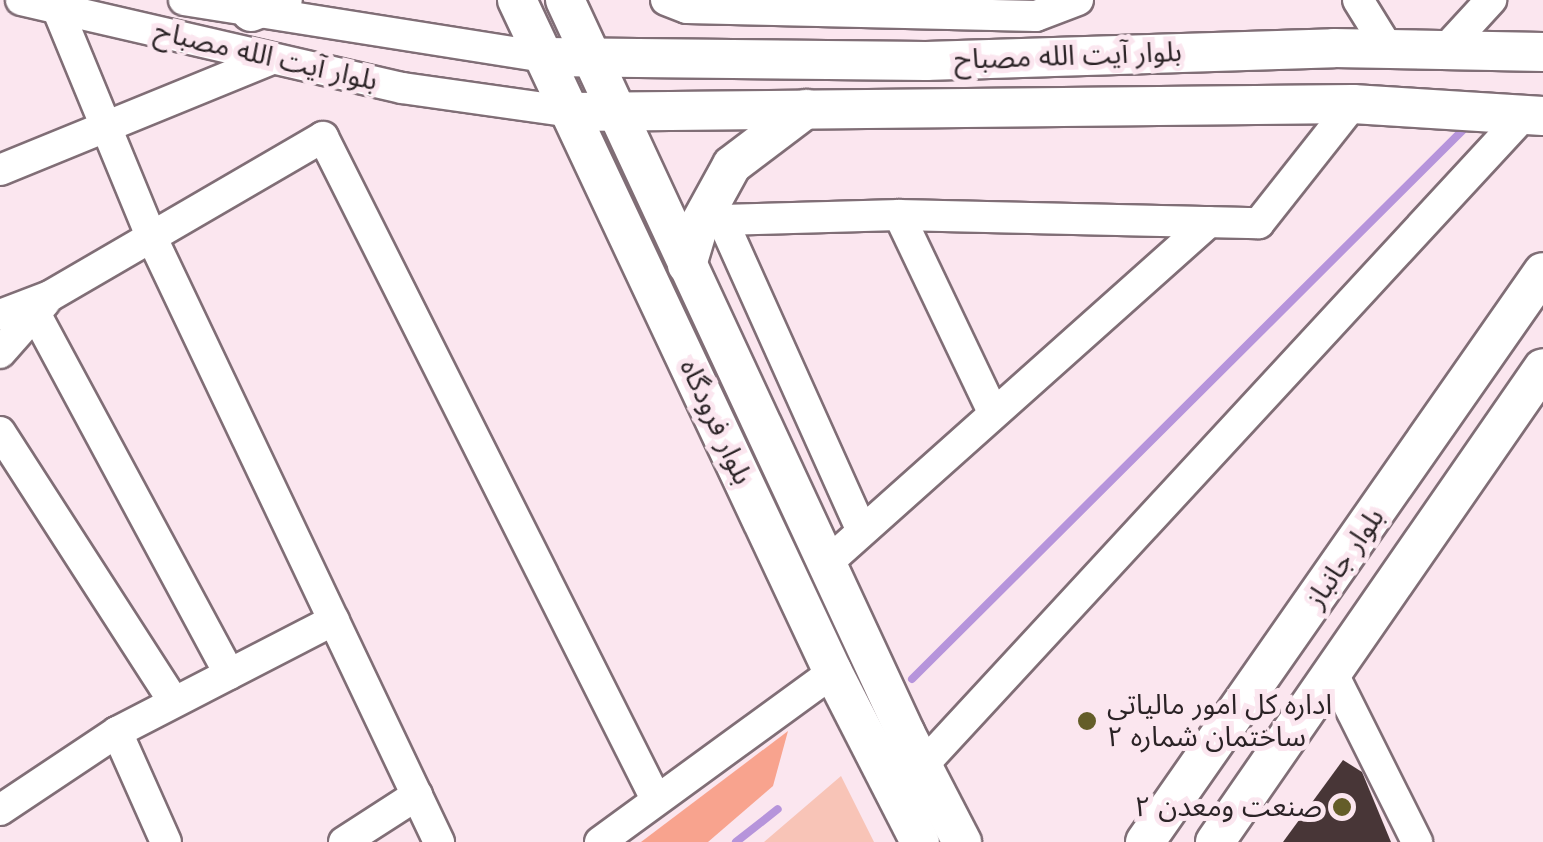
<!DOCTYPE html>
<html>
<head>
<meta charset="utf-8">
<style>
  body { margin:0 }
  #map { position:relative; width:1543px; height:842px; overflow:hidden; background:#fbe6ef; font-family:Arial,"Noto Sans Arabic",sans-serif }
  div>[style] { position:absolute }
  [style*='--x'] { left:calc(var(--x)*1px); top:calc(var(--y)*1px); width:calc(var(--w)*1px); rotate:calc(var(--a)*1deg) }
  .green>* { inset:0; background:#f8c4b7 }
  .forest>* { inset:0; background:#f8a38e }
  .stream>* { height:8px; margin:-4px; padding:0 4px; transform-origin:4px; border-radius:4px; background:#b694db }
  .building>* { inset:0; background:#483637 }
  .roads { filter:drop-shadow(2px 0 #806e76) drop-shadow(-2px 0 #806e76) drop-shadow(0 2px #806e76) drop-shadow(0 -2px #806e76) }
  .minor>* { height:30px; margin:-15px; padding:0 15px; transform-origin:15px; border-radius:15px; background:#fff }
  .major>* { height:38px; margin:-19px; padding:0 19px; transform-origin:19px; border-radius:19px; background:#fff }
  .dots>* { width:28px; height:28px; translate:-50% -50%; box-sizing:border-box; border:5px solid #fbe6ef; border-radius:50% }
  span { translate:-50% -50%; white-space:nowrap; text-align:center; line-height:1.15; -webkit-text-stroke:10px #fbe6ef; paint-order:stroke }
  .street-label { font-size:28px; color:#2b2326 }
  .poi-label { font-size:28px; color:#2b2326 }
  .left { translate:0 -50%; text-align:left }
  .right { translate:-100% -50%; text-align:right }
</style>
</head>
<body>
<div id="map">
  <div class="green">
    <div style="clip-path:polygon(841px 776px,874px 842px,764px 842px)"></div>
  </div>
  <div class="forest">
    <div style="clip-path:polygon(788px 731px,773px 786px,708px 842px,641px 842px)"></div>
  </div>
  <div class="stream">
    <div style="--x:912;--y:679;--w:779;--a:-44.9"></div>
    <div style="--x:736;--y:842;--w:53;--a:-38.2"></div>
  </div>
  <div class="building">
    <div style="clip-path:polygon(1343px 760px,1362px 772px,1391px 842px,1283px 842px)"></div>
  </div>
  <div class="roads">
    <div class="minor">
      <div style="--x:21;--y:0;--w:391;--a:13"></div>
      <div style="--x:402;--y:88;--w:172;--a:8"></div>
      <div style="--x:184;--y:0;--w:364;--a:9"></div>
      <div style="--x:666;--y:0;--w:22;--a:21"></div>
      <div style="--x:687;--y:8;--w:349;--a:1.3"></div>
      <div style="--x:1036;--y:16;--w:45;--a:-20.9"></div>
      <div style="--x:1358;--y:0;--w:59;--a:58.2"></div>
      <div style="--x:57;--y:8;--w:247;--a:67.6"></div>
      <div style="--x:151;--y:236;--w:671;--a:64.58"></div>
      <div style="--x:1446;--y:49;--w:67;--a:-47.4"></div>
      <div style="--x:0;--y:170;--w:294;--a:-22.2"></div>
      <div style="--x:899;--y:215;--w:218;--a:64.5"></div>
      <div style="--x:35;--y:313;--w:410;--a:61.7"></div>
      <div style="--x:0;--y:315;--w:53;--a:-20.8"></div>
      <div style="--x:50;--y:296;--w:316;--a:-30.2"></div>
      <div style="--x:323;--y:137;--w:741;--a:63.3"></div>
      <div style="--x:0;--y:353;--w:68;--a:-48.6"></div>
      <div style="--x:0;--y:432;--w:321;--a:57.2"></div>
      <div style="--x:862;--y:531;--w:341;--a:-114.2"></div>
      <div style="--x:722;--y:220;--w:177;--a:-1.6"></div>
      <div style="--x:899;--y:215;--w:360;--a:1.3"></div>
      <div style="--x:1259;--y:223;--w:152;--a:-51.7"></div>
      <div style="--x:827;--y:563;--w:512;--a:-41.75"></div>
      <div style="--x:1332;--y:672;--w:190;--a:63.4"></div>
      <div style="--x:117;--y:732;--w:120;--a:66"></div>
      <div style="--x:922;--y:766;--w:887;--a:-47.24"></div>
      <div style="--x:0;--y:810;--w:141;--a:-33.7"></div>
      <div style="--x:117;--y:732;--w:244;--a:-27.3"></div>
      <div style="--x:344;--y:842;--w:87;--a:-32.8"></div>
      <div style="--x:600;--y:842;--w:288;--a:-36.1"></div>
    </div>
    <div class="major">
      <div style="--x:517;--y:0;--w:743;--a:64.82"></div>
      <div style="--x:833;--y:672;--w:191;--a:62.9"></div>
      <div style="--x:565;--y:0;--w:809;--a:65.08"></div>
      <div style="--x:906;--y:734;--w:122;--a:62.6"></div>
      <div style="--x:251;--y:12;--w:34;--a:-21"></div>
      <div style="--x:544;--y:57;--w:382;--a:0.6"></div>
      <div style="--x:926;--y:61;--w:408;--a:-1.8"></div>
      <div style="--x:1334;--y:48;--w:209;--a:1.1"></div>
      <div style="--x:572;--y:112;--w:781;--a:-0.59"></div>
      <div style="--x:1353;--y:104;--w:190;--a:3.6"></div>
      <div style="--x:687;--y:265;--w:42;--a:-73.3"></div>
      <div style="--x:699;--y:225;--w:68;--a:-61.2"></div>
      <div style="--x:732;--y:165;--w:93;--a:-37.1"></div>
      <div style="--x:1145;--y:842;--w:695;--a:-55.08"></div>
      <div style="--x:1215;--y:842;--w:576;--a:-55.32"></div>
    </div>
  </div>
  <div class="dots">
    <div style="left:1087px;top:721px;background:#645d29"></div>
    <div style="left:1342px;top:807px;background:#645d29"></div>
  </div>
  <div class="street-label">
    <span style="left:266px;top:56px;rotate:13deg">بلوار آیت الله مصباح</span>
    <span style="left:1068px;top:56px;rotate:-2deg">بلوار آیت الله مصباح</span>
    <span style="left:716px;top:422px;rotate:65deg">بلوار فرودگاه</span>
    <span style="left:1345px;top:558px;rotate:-55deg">بلوار جانباز</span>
  </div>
  <div class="poi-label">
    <span class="left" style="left:1107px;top:721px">اداره کل امور مالیاتی<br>ساختمان شماره ۲</span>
    <span class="right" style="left:1322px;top:807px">صنعت ومعدن ۲</span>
  </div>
</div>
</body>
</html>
